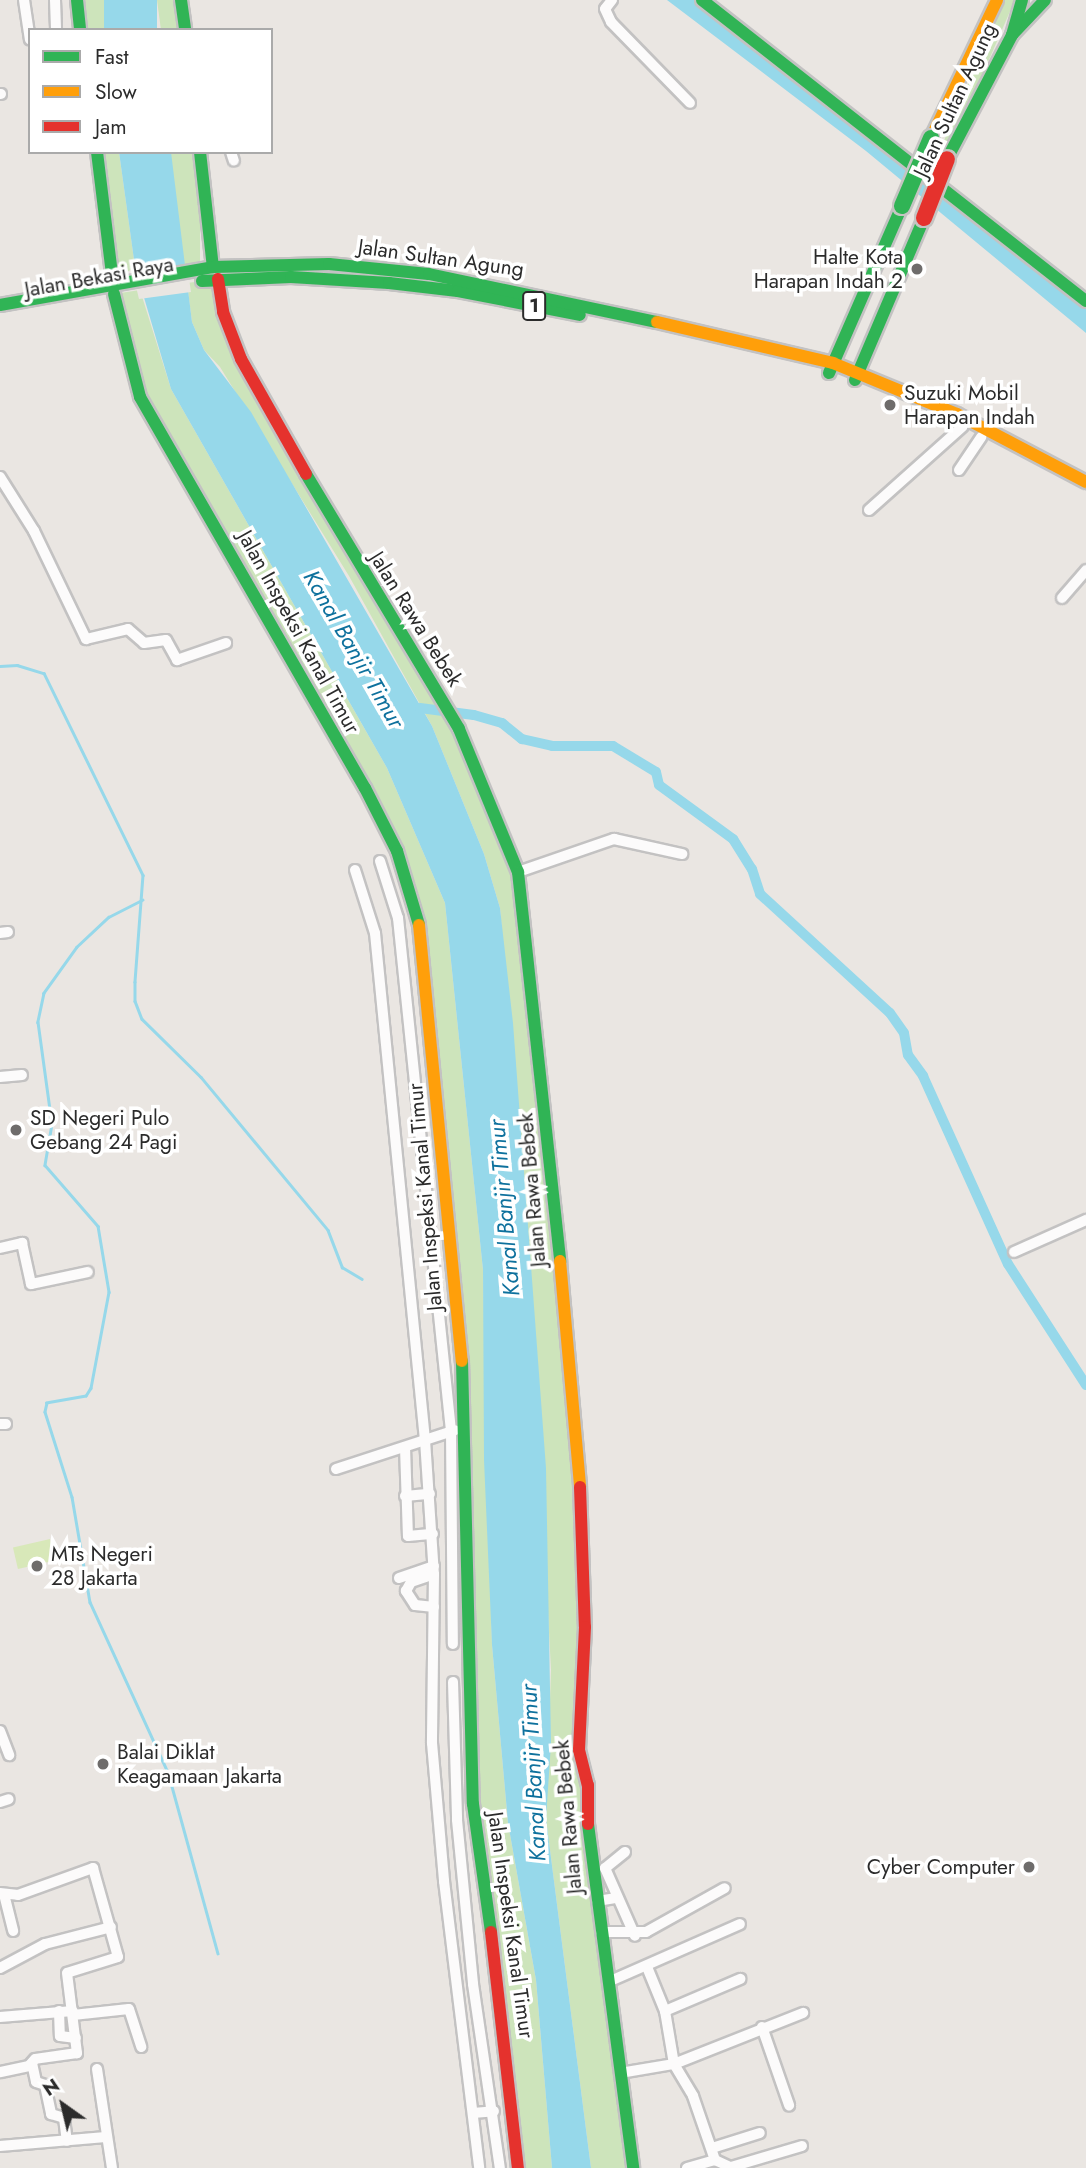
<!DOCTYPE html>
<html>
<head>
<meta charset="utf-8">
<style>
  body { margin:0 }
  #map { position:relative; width:1086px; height:2168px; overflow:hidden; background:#eae6e2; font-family:Jost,sans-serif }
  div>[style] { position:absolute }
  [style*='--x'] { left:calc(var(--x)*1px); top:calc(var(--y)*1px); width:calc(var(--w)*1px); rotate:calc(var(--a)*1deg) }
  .green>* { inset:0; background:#cde4bb; transform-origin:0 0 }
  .pitch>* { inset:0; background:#d8e8b9; transform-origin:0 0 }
  .water>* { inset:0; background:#96d8ea; transform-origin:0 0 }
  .pier>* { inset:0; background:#eae6e2 }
  .stream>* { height:2.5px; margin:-1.25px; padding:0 1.25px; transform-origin:1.25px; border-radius:1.25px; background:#96d8ea }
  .canal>* { height:10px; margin:-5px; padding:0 5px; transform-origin:5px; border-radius:5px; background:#96d8ea }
  .roads { filter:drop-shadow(2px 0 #c3c2c2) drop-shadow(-2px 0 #c3c2c2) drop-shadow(0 2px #c3c2c2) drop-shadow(0 -2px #c3c2c2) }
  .street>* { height:10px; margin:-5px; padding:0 5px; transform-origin:5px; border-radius:5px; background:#fcfbfb }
  .fast>* { height:12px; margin:-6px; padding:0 6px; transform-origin:6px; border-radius:6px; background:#30b455 }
  .slow>* { height:12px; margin:-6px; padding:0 6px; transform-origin:6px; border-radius:6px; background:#ff9f0a }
  .jam>* { height:12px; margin:-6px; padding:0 6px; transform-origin:6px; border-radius:6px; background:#e5322d }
  .bridges { filter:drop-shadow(2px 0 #c5c4c2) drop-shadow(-2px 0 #c5c4c2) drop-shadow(0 2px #c5c4c2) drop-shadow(0 -2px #c5c4c2) }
  .fast-bridge>* { height:16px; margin:-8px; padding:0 8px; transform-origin:8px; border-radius:8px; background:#30b455 }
  .jam-bridge>* { height:16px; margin:-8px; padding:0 8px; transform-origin:8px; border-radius:8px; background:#e5322d }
  .dots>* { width:19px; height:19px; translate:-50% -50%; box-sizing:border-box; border:4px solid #fff; border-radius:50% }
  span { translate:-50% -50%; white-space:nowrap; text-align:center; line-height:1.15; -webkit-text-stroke:7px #fff; paint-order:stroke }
  .shield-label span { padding:2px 5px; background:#fff; border:2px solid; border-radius:5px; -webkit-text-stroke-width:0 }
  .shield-label { font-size:19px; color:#2b2b2b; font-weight:700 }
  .street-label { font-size:21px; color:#2b2b2b }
  .poi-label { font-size:21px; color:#2b2b2b }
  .right { translate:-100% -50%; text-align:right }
  .left { translate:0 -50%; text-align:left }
  .water-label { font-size:23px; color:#0e719d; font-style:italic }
  .legend { position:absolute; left:28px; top:28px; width:245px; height:126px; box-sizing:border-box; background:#fff; border:2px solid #aaa; margin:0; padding:9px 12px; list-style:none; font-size:21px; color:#2b2b2b }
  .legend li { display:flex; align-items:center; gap:14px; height:35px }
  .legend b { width:35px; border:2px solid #aaa }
  .north { position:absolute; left:28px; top:2070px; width:70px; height:70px; -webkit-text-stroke:5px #fff; paint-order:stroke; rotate:326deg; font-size:19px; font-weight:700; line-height:28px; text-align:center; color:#2b2b2b }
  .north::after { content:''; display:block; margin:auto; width:24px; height:32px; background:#2b2b2b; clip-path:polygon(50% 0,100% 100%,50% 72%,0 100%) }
</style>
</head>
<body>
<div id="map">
  <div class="green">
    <div style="clip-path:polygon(77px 0,104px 0,106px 30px,80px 30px)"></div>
    <div style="clip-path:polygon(157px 0,182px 0,185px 30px,161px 30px)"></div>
    <div style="clip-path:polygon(1003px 0,1015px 0,940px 172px,933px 167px)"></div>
    <div style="clip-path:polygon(97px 152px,119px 152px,135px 267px,119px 277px,111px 259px)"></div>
    <div style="left:171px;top:152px;width:29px;height:121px"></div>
    <div style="clip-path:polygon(218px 279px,231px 337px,459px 729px,518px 872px,583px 1584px,579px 1750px,633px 2168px,591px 2168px,546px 1819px,551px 1670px,530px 1268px,500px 908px,484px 854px,432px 726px,349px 576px,220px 367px,204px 350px,192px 322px,187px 283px)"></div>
    <div style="clip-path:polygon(140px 290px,171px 389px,387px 768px,445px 903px,483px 1270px,492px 1645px,508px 1823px,536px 1980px,552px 2168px,518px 2168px,480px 1877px,467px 1465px,422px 941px,389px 834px,140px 397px,114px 294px)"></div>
  </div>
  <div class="pitch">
    <div style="left:50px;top:1539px;width:22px;height:38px;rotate:77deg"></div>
  </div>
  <div class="water">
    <div style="left:104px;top:0;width:53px;height:30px"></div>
    <div style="clip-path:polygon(667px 0,702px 0,1086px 301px,1086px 333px,866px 151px)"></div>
    <div style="clip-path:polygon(119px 152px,171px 152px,192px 322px,204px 350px,251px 412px,432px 726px,484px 854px,500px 908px,513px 1023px,546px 1468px,551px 1743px,546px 1819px,591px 2168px,552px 2168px,536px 1980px,508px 1823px,492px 1645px,484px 1460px,483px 1270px,445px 903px,387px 768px,171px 389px,135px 267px)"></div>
  </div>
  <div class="pier">
    <div style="clip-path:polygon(187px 265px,191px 292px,139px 299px,132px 270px)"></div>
  </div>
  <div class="stream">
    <div style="--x:0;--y:666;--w:17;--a:-3"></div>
    <div style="--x:17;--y:665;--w:28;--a:17"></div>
    <div style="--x:44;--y:673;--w:225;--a:63.9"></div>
    <div style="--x:143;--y:875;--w:107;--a:94.3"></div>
    <div style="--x:135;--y:982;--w:19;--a:90"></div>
    <div style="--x:135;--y:1001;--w:19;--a:69"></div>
    <div style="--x:142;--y:1019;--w:83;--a:44.5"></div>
    <div style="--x:201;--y:1077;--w:199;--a:50.3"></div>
    <div style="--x:328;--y:1230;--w:40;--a:69"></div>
    <div style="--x:342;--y:1267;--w:23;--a:31"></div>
    <div style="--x:143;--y:900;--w:38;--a:153"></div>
    <div style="--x:109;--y:917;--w:44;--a:136.8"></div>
    <div style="--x:77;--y:947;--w:57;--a:125.7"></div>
    <div style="--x:44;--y:993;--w:30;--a:102"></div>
    <div style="--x:38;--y:1022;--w:103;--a:82.2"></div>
    <div style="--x:52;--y:1124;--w:42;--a:99.7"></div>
    <div style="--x:45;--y:1165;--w:81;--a:49"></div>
    <div style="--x:98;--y:1226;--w:67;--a:80.5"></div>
    <div style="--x:109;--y:1292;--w:98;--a:100.6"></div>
    <div style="--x:91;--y:1388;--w:9;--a:122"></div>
    <div style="--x:86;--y:1396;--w:40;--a:170"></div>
    <div style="--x:47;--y:1403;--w:9;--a:103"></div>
    <div style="--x:45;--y:1412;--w:89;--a:72.4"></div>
    <div style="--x:72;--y:1497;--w:107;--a:80.3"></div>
    <div style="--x:90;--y:1602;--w:187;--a:65.4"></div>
    <div style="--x:168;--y:1772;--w:188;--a:74.6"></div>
  </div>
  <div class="canal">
    <div style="--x:420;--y:708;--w:54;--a:7.4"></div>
    <div style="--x:474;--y:715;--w:29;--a:16"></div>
    <div style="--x:502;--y:723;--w:26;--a:39"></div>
    <div style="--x:522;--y:739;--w:31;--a:13"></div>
    <div style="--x:552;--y:746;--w:61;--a:0"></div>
    <div style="--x:613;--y:746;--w:50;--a:31.2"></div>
    <div style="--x:656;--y:772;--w:13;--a:77"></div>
    <div style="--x:659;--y:785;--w:92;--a:36.1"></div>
    <div style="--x:733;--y:839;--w:36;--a:58"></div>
    <div style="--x:752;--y:869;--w:26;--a:72"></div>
    <div style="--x:760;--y:894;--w:176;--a:42.5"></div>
    <div style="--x:890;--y:1013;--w:24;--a:55"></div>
    <div style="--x:904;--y:1033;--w:22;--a:80"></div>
    <div style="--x:908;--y:1055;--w:26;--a:54"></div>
    <div style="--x:923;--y:1076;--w:206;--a:65.7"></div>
    <div style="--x:1008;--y:1264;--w:144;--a:57.2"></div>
  </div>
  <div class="roads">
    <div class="street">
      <div style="--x:24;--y:0;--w:40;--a:81.5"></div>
      <div style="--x:55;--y:0;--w:30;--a:88"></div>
      <div style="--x:612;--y:0;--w:11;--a:128"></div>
      <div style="--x:605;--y:9;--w:14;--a:65"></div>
      <div style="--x:611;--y:22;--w:113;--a:45.7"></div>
      <div style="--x:0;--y:94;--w:1;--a:0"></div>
      <div style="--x:231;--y:152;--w:9;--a:72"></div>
      <div style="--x:959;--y:470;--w:40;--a:-56"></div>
      <div style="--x:0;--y:477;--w:64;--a:57.8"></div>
      <div style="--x:34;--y:531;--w:120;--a:64.3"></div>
      <div style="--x:86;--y:639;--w:43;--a:-13.4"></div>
      <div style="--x:128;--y:629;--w:21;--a:41"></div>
      <div style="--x:144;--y:643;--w:22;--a:-8"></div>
      <div style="--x:166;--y:640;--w:23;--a:61"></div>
      <div style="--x:177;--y:660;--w:52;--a:-19.1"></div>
      <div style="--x:869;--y:510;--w:125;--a:-41.7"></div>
      <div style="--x:1062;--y:598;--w:37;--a:-49"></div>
      <div style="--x:380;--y:861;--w:60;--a:72.5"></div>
      <div style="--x:398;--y:918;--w:516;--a:84.1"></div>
      <div style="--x:451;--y:1431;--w:213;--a:89.5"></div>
      <div style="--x:355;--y:870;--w:66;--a:72.4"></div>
      <div style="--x:375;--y:933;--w:509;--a:84.37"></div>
      <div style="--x:425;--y:1440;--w:134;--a:86.2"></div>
      <div style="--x:434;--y:1574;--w:169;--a:90.7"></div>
      <div style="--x:432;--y:1743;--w:139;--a:85"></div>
      <div style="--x:444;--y:1881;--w:289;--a:83"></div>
      <div style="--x:518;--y:872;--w:102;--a:-19"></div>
      <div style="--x:614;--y:839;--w:70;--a:12.4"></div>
      <div style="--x:0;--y:933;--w:8;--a:-7"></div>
      <div style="--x:0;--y:1077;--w:22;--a:-5"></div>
      <div style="--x:0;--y:1248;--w:23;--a:-13"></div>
      <div style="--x:22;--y:1243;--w:42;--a:77.6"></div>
      <div style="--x:31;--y:1284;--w:58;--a:-11.9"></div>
      <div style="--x:1014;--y:1252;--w:79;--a:-24"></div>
      <div style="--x:0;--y:1424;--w:6;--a:0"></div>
      <div style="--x:405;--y:1447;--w:89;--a:88.1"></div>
      <div style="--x:408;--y:1536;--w:25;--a:-5"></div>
      <div style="--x:336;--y:1469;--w:125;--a:-18.1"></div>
      <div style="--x:405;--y:1496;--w:25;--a:-5"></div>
      <div style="--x:399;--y:1578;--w:37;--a:-19"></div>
      <div style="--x:434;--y:1607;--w:19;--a:-174"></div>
      <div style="--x:415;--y:1605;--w:17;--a:-123"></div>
      <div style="--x:406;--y:1591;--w:10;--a:-61"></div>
      <div style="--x:411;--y:1582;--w:24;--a:-19"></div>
      <div style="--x:453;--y:1682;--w:138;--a:88.3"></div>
      <div style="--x:457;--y:1820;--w:165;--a:84.4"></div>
      <div style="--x:473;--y:1984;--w:186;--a:81.7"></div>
      <div style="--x:0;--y:1731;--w:26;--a:69"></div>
      <div style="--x:0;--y:1802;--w:9;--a:-18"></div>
      <div style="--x:625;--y:1852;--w:26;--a:141"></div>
      <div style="--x:605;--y:1868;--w:74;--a:66.2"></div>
      <div style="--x:0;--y:1893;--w:18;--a:6"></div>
      <div style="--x:18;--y:1895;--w:80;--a:-19.8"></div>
      <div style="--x:93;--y:1868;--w:92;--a:74.3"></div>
      <div style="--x:118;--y:1957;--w:53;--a:162.6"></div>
      <div style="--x:67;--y:1973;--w:81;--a:82.9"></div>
      <div style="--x:77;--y:2053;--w:42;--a:171.9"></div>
      <div style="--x:35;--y:2059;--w:9;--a:131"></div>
      <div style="--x:29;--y:2066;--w:30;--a:168"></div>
      <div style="--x:4;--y:1894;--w:38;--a:76"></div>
      <div style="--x:597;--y:1901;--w:20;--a:-9"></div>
      <div style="--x:601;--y:1932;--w:45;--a:0"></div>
      <div style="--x:646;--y:1932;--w:90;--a:-29.1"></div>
      <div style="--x:647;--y:1967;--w:48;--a:67.8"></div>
      <div style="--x:665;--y:2011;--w:54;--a:80.4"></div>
      <div style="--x:674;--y:2064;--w:37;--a:59"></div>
      <div style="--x:693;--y:2096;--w:68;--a:71"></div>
      <div style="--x:0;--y:1968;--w:51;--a:-28.1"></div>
      <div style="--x:45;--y:1944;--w:68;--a:-14.4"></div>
      <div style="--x:608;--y:1982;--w:144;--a:-23.7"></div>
      <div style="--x:59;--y:2011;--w:25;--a:88"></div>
      <div style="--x:60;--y:2036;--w:16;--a:7"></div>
      <div style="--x:665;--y:2011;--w:82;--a:-23.1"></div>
      <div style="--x:73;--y:2015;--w:56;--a:-6.1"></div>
      <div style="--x:129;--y:2009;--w:40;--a:72"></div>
      <div style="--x:0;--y:2017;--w:73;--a:-4.7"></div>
      <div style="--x:762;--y:2027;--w:83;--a:70.9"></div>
      <div style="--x:32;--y:2063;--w:19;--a:78"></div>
      <div style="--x:36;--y:2082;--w:9;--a:18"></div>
      <div style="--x:45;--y:2085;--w:30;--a:78"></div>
      <div style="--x:51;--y:2114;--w:14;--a:17"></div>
      <div style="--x:64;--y:2118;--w:23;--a:83"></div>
      <div style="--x:97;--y:2069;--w:100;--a:81.4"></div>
      <div style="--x:620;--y:2073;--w:55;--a:-9.5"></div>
      <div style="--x:674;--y:2064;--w:139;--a:-21.6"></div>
      <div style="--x:473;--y:2113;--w:21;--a:-5"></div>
      <div style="--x:0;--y:2146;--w:106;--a:-4.9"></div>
      <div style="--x:712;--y:2148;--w:50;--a:-17.4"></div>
      <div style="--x:731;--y:2167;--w:74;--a:-16.5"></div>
      <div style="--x:687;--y:2168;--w:29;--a:-16"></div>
      <div style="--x:715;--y:2160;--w:19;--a:25"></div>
    </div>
    <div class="fast">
      <div style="--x:77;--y:0;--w:30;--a:84"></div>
      <div style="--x:181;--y:0;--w:30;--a:82"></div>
      <div style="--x:702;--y:0;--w:488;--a:38.1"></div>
      <div style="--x:1012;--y:35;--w:48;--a:-46.7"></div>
      <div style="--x:97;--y:152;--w:132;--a:83"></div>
      <div style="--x:200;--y:152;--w:116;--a:83.6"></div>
      <div style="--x:947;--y:159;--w:140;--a:-62.3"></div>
      <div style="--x:1012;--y:35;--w:36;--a:-74"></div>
      <div style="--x:202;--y:281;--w:89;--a:-2.6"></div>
      <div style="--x:291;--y:277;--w:98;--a:3.5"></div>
      <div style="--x:389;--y:283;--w:69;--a:6.6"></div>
      <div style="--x:458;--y:291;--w:124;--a:11.1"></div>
      <div style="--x:114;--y:294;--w:106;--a:75.8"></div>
      <div style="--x:140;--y:397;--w:451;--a:60.1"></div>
      <div style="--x:365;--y:788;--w:71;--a:63.1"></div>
      <div style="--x:397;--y:851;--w:77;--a:73.4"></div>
      <div style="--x:0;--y:305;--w:216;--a:-10.1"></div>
      <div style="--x:213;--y:267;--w:116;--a:-1.5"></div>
      <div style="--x:329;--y:264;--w:100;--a:5.7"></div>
      <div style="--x:429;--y:274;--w:233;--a:11.9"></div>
      <div style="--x:829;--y:373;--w:182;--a:-66.4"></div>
      <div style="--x:855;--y:380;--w:176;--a:-66.9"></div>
      <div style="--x:306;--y:474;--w:297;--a:59"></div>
      <div style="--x:459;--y:729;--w:155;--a:67.6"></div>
      <div style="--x:518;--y:872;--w:391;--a:83.8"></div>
      <div style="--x:462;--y:1361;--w:443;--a:88.6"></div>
      <div style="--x:473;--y:1804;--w:129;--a:82"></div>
      <div style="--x:588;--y:1824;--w:347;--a:82.5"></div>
    </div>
    <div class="slow">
      <div style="--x:931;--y:138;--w:153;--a:-64.4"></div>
      <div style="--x:657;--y:322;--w:181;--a:13.1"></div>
      <div style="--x:833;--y:363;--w:134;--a:22.4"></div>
      <div style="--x:957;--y:414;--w:146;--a:27.8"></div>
      <div style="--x:419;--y:925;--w:438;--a:84.4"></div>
      <div style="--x:560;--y:1261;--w:227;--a:84.9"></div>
    </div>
    <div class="jam">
      <div style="--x:218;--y:279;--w:33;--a:81"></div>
      <div style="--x:223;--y:312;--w:50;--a:69"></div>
      <div style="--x:241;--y:359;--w:132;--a:60.5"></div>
      <div style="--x:580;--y:1487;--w:140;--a:88"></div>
      <div style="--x:585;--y:1627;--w:123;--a:92.8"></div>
      <div style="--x:579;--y:1750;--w:36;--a:76"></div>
      <div style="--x:588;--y:1785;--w:39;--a:90"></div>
      <div style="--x:491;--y:1932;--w:238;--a:83.5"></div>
    </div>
  </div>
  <div class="bridges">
    <div class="fast-bridge">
      <div style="--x:902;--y:206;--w:74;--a:-66.9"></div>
    </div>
    <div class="jam-bridge">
      <div style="--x:924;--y:218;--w:63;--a:-68.7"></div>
    </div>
  </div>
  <div class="dots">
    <div style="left:917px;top:269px;background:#6e6c6b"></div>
    <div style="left:890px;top:405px;background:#6e6c6b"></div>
    <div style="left:16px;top:1130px;background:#6e6c6b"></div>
    <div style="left:37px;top:1566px;background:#6e6c6b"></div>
    <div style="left:103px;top:1764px;background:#6e6c6b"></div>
    <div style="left:1029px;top:1867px;background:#6e6c6b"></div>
  </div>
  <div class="shield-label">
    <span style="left:534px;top:306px">1</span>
  </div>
  <div class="street-label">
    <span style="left:955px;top:100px;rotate:-65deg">Jalan Sultan Agung</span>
    <span style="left:441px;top:258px;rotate:8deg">Jalan Sultan Agung</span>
    <span style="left:99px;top:277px;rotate:-10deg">Jalan Bekasi Raya</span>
    <span style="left:416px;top:619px;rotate:58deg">Jalan Rawa Bebek</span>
    <span style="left:299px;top:632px;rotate:61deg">Jalan Inspeksi Kanal Timur</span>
    <span style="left:532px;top:1190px;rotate:-95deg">Jalan Rawa Bebek</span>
    <span style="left:425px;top:1197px;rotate:-95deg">Jalan Inspeksi Kanal Timur</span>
    <span style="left:568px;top:1817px;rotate:-95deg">Jalan Rawa Bebek</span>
    <span style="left:511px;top:1925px;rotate:82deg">Jalan Inspeksi Kanal Timur</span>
  </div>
  <div class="poi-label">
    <span class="right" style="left:903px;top:269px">Halte Kota<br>Harapan Indah 2</span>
    <span class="left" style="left:904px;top:405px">Suzuki Mobil<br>Harapan Indah</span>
    <span class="left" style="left:30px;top:1130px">SD Negeri Pulo<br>Gebang 24 Pagi</span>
    <span class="left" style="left:51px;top:1566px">MTs Negeri<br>28 Jakarta</span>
    <span class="left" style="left:117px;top:1764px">Balai Diklat<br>Keagamaan Jakarta</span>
    <span class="right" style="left:1015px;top:1867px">Cyber Computer</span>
  </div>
  <div class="water-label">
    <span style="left:354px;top:649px;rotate:60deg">Kanal Banjir Timur</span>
    <span style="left:504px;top:1208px;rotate:-95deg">Kanal Banjir Timur</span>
    <span style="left:533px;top:1773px;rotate:-93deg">Kanal Banjir Timur</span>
  </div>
  <ul class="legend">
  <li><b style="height:9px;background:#30b455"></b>Fast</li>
  <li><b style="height:9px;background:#ff9f0a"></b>Slow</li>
  <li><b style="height:9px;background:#e5322d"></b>Jam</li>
  </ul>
  <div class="north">N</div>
</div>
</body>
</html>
